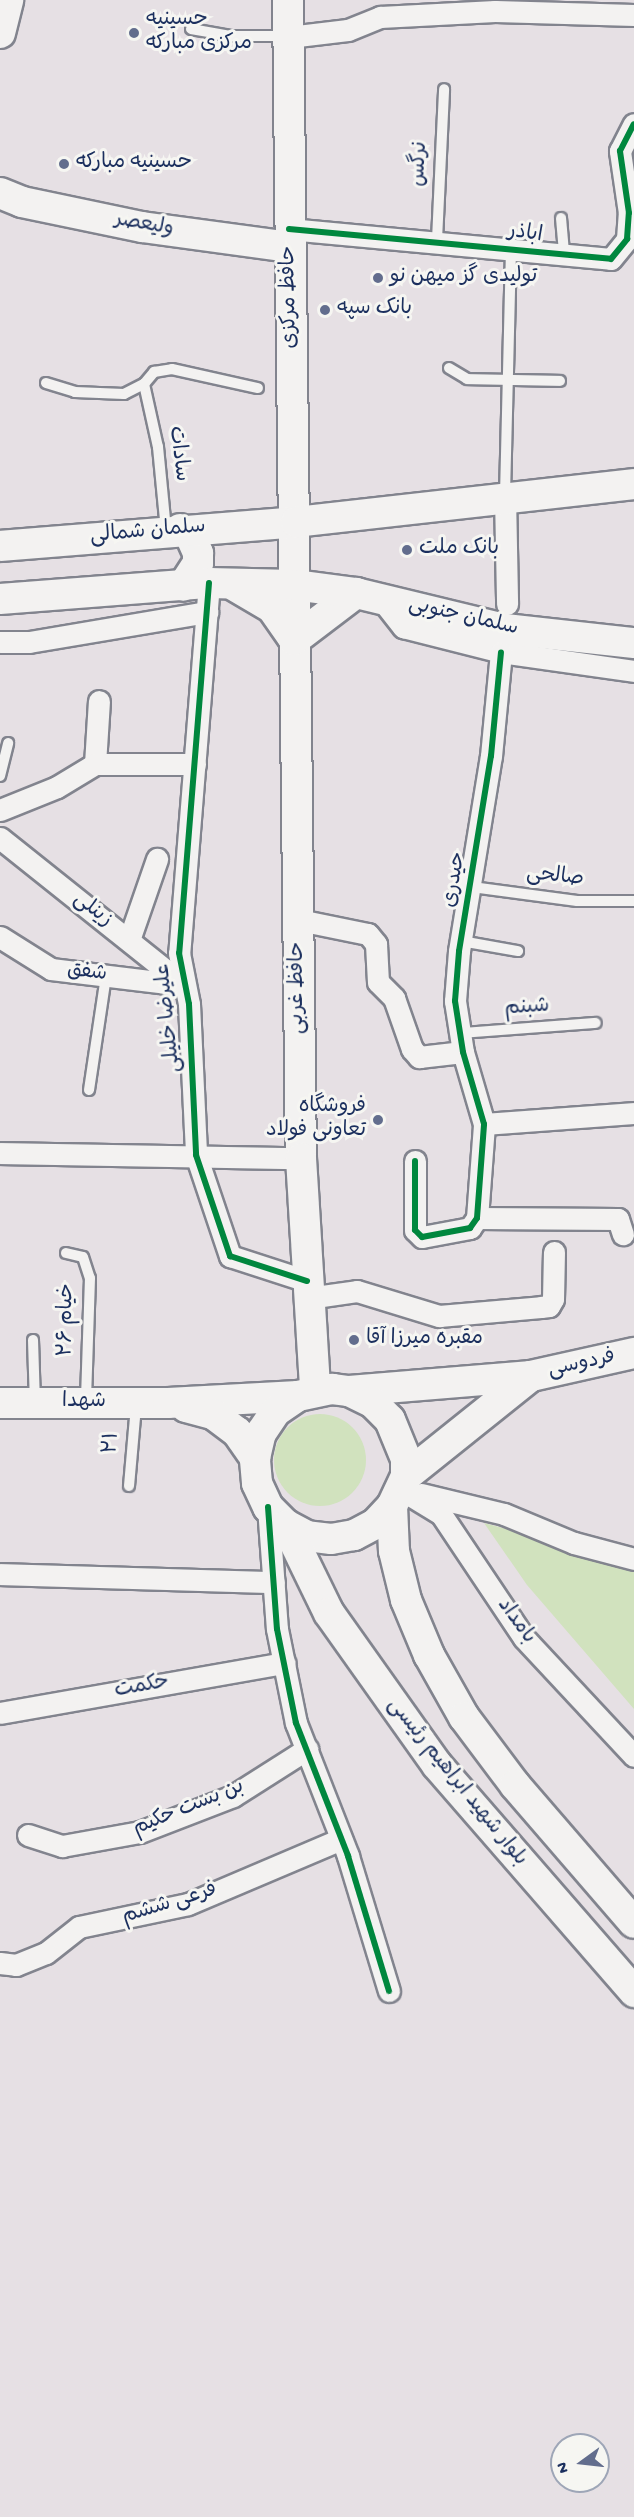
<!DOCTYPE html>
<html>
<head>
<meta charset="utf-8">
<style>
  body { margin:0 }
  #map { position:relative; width:634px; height:2517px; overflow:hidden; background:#e6e0e4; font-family:"Gochi Hand","Playpen Sans Arabic",sans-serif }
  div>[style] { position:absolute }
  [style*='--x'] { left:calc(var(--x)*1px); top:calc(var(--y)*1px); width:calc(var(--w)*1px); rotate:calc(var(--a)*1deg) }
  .green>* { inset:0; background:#d1e2be }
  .round { border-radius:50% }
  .roads { filter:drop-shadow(2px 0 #82848e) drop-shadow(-2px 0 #82848e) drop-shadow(0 2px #82848e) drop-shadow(0 -2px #82848e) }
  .lane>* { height:10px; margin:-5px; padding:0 5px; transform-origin:5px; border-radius:5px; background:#f3f2f1 }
  .street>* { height:21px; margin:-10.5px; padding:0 10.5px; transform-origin:10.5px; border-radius:10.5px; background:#f3f2f1 }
  .secondary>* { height:30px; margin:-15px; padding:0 15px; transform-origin:15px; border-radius:15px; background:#f3f2f1 }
  .cycleway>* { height:6px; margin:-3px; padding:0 3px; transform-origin:3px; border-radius:3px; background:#00873e }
  .dots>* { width:16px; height:16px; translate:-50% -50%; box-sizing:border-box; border:3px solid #f6f6f2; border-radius:50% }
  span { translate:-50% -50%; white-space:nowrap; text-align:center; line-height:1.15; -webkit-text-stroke:6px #f6f6f2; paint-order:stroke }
  .poi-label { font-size:21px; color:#1b2f5e }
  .left { translate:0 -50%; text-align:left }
  .right { translate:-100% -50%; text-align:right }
  .street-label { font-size:21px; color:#1b2f5e }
  .north { position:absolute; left:550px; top:2433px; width:60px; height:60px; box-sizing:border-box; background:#f6f6f2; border:2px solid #9ea6b7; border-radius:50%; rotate:255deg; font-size:16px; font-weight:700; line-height:24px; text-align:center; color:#1b2f5e }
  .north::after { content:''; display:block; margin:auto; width:21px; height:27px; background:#626d8d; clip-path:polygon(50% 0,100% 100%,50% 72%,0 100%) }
</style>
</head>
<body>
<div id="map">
  <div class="green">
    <div class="round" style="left:274px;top:1414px;width:92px;height:92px"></div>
    <div style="clip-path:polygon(484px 1523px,519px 1532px,572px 1555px,634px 1571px,634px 1709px,527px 1585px)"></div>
  </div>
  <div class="roads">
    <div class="lane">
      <div style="--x:191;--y:29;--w:40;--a:10"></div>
      <div style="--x:230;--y:36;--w:55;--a:0"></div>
      <div style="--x:561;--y:218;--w:38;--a:85"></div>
      <div style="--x:437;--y:240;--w:151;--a:-87.3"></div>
      <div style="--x:449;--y:368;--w:21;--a:31"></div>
      <div style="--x:467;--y:379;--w:93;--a:1.2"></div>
      <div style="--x:46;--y:383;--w:30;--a:17"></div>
      <div style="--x:75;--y:392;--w:49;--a:2.3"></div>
      <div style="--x:124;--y:394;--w:22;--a:-27"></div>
      <div style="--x:144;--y:384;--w:16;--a:-50"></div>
      <div style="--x:154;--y:372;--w:18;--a:-9"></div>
      <div style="--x:172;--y:369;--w:88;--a:12.5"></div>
      <div style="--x:144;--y:384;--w:65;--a:77.5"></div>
      <div style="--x:158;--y:447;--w:83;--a:84.5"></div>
      <div style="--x:505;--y:495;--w:245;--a:-88.6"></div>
      <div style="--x:0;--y:776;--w:34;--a:-76"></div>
      <div style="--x:472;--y:887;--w:106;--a:7.6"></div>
      <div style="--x:577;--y:901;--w:57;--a:0"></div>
      <div style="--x:461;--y:941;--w:58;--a:10"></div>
      <div style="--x:462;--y:1033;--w:134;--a:-4.3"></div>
      <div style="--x:89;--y:1090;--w:115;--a:-81.5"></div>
      <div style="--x:66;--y:1253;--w:17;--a:13"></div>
      <div style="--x:83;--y:1257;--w:22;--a:72"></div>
      <div style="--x:90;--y:1278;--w:122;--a:91.9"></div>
      <div style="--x:33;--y:1340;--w:63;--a:88.2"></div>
      <div style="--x:129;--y:1486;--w:80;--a:-85"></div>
    </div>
    <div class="street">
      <div style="--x:289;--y:37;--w:59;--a:-6.8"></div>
      <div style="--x:348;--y:30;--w:35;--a:-22"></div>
      <div style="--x:380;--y:17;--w:115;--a:-3"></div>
      <div style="--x:495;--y:11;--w:139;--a:1.6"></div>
      <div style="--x:289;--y:229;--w:323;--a:5.3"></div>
      <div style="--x:611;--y:259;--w:26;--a:-51"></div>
      <div style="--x:627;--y:239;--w:26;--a:-86"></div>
      <div style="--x:629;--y:213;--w:63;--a:-98.3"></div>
      <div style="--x:620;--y:151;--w:30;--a:-63"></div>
      <div style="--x:505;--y:495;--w:109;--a:88.9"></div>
      <div style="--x:209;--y:583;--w:371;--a:94.6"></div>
      <div style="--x:179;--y:953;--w:52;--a:78.9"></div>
      <div style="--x:189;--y:1004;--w:151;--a:87.3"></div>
      <div style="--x:196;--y:1155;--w:107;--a:71.4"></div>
      <div style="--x:230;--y:1256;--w:81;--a:18"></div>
      <div style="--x:381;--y:599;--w:36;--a:52"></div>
      <div style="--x:403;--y:627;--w:101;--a:14.3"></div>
      <div style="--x:501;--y:652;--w:134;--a:8.1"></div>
      <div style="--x:0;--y:642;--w:29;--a:0"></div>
      <div style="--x:29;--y:642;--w:181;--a:-9.6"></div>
      <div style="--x:95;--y:764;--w:63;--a:-86.4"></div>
      <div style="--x:0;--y:810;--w:61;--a:-22"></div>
      <div style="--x:57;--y:787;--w:44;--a:-31.2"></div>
      <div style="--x:95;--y:764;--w:100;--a:0"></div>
      <div style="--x:0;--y:838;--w:236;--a:38.6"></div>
      <div style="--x:299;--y:920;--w:70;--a:11.5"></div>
      <div style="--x:368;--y:934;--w:13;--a:51"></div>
      <div style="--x:376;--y:944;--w:38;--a:87"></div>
      <div style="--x:378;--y:982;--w:23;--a:45"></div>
      <div style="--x:394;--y:998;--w:54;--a:70.6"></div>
      <div style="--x:412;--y:1049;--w:11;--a:49"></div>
      <div style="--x:419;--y:1057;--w:44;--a:-6.5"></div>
      <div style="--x:0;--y:937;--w:60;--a:32.1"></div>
      <div style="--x:51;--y:969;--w:134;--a:6.9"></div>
      <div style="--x:129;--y:940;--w:86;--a:-70.9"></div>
      <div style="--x:484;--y:1124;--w:150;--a:-4.2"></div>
      <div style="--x:0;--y:1153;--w:301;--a:1"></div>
      <div style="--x:415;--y:1161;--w:69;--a:90"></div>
      <div style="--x:415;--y:1230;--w:10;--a:45"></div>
      <div style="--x:422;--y:1237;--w:49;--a:-10.6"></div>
      <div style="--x:470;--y:1228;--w:12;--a:-55"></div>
      <div style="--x:477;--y:1218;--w:94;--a:-85.7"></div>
      <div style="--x:484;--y:1124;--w:75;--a:-106.3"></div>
      <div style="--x:463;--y:1052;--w:52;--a:-98.9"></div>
      <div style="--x:455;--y:1001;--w:50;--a:-85.4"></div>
      <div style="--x:459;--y:951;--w:198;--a:-80.7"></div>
      <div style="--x:491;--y:756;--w:104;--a:-84.5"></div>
      <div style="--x:477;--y:1218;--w:141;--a:0.4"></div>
      <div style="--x:618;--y:1219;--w:16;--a:72"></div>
      <div style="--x:308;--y:1298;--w:49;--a:-8.1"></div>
      <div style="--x:357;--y:1291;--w:86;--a:17"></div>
      <div style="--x:439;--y:1316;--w:102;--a:-5"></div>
      <div style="--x:541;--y:1307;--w:8;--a:-7"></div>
      <div style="--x:549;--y:1306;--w:8;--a:-60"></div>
      <div style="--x:553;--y:1299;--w:47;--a:-88.8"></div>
      <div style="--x:400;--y:1489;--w:48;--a:31.4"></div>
      <div style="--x:441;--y:1514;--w:149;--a:56.2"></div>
      <div style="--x:524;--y:1638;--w:161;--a:47"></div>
      <div style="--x:421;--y:1494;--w:85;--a:13.5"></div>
      <div style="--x:504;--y:1514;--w:76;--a:22.5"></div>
      <div style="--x:574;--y:1543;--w:62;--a:14.9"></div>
      <div style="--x:268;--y:1507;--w:122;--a:85.8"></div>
      <div style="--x:277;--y:1629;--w:96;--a:78.6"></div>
      <div style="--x:296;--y:1723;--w:143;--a:68.6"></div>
      <div style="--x:348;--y:1856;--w:141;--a:73.1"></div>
      <div style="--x:0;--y:1574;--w:274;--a:1.7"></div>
      <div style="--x:0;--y:1713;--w:289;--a:-10"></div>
      <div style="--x:28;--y:1835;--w:36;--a:18"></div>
      <div style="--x:62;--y:1846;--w:79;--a:-10.2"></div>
      <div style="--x:140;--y:1832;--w:100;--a:-21.2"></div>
      <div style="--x:233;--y:1796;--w:88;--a:-32.4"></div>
      <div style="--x:0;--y:1963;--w:16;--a:7"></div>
      <div style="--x:16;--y:1965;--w:32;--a:-22"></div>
      <div style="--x:46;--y:1953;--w:42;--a:-38.2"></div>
      <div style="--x:79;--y:1927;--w:111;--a:-11.9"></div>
      <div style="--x:188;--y:1904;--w:166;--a:-23"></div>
    </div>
    <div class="secondary">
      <div style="--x:288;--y:0;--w:1158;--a:89.36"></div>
      <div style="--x:301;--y:1158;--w:232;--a:86.5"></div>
      <div style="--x:0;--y:33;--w:34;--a:-76"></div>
      <div style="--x:0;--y:193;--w:24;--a:22"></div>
      <div style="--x:22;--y:202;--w:123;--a:11.8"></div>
      <div style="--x:142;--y:227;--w:148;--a:7.7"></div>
      <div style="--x:180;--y:529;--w:12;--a:31"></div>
      <div style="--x:190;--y:535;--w:20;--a:66"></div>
      <div style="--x:198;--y:553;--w:10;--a:90"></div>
      <div style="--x:198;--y:563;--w:27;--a:123"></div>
      <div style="--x:0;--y:546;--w:297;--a:-4.6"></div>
      <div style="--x:296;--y:522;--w:340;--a:-6.4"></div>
      <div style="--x:235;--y:586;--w:43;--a:30.7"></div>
      <div style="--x:272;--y:608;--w:39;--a:55"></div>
      <div style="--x:294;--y:640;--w:78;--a:-37.2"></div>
      <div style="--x:0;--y:599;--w:210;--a:-4.4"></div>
      <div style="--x:209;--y:583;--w:85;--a:1.3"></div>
      <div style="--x:294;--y:585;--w:63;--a:7.4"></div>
      <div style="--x:356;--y:593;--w:153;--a:13.6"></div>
      <div style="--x:505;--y:629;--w:130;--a:6.2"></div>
      <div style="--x:349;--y:1391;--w:183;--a:-4.7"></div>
      <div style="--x:531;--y:1376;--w:106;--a:-12.6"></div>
      <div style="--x:0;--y:1403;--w:168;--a:0"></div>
      <div style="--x:168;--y:1403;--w:130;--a:-3.1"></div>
      <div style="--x:298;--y:1396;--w:35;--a:-12"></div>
      <div style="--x:332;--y:1389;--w:17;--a:7"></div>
      <div style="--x:349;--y:1391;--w:25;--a:26"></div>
      <div style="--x:372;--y:1402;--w:25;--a:45"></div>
      <div style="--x:390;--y:1420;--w:42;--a:67.7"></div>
      <div style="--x:406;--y:1459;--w:17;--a:90"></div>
      <div style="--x:406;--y:1476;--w:33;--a:115"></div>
      <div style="--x:392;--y:1506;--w:25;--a:133"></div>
      <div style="--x:375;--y:1524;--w:24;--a:152"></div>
      <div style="--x:354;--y:1535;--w:23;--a:170"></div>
      <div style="--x:331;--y:1539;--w:24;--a:-173"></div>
      <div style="--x:307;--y:1536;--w:24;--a:-152"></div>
      <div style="--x:286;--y:1525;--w:25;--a:-135"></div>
      <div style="--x:268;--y:1507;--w:26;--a:-115"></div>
      <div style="--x:257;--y:1483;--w:25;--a:-95"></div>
      <div style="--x:255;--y:1458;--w:26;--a:-77"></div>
      <div style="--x:261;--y:1433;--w:27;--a:-56"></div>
      <div style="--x:276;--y:1411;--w:27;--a:-34"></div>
      <div style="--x:186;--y:1407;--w:28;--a:15"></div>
      <div style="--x:213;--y:1414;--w:30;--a:37"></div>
      <div style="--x:237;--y:1432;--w:32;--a:55"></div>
      <div style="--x:406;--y:1476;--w:160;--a:-38.7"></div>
      <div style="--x:392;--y:1506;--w:45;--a:87.5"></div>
      <div style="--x:394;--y:1551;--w:50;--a:76.2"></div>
      <div style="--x:406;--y:1600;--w:60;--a:67.3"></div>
      <div style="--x:429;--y:1655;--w:71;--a:60.6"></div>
      <div style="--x:464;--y:1717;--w:85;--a:53.1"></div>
      <div style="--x:515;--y:1785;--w:182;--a:49.2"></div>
      <div style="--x:286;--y:1525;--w:98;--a:64"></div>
      <div style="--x:329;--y:1613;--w:186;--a:54.6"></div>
      <div style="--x:437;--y:1765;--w:301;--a:49"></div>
    </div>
  </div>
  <div class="cycleway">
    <div style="--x:289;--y:229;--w:323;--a:5.3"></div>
    <div style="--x:611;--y:259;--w:26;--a:-51"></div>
    <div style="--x:627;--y:239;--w:26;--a:-86"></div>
    <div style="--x:629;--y:213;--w:63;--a:-98.3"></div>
    <div style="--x:620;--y:151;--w:30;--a:-63"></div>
    <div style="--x:209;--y:583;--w:371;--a:94.6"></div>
    <div style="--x:179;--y:953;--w:52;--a:78.9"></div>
    <div style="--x:189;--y:1004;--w:151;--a:87.3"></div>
    <div style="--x:196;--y:1155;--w:107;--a:71.4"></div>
    <div style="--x:230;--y:1256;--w:81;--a:18"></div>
    <div style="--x:415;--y:1161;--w:69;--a:90"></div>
    <div style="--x:415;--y:1230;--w:10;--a:45"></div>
    <div style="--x:422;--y:1237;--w:49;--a:-10.6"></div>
    <div style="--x:470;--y:1228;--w:12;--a:-55"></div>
    <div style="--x:477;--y:1218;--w:94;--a:-85.7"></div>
    <div style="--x:484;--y:1124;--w:75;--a:-106.3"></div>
    <div style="--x:463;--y:1052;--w:52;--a:-98.9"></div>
    <div style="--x:455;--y:1001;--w:50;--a:-85.4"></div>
    <div style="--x:459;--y:951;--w:198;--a:-80.7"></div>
    <div style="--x:491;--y:756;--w:104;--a:-84.5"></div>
    <div style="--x:268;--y:1507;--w:122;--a:85.8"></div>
    <div style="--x:277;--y:1629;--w:96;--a:78.6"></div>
    <div style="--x:296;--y:1723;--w:143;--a:68.6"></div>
    <div style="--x:348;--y:1856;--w:141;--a:73.1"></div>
  </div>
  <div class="dots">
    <div style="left:134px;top:33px;background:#626d8d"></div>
    <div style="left:64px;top:164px;background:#626d8d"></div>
    <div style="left:378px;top:278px;background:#626d8d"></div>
    <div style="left:325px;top:310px;background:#626d8d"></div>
    <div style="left:407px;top:550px;background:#626d8d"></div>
    <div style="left:378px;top:1120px;background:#626d8d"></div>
    <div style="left:354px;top:1340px;background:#626d8d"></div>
  </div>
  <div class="poi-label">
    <span class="left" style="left:146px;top:33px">حسینیه<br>مرکزی مبارکه</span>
    <span class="left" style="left:76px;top:164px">حسینیه مبارکه</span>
    <span class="left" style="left:390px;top:278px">تولیدی گز میهن نو</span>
    <span class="left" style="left:337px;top:310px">بانک سپه</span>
    <span class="left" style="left:419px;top:550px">بانک ملت</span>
    <span class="right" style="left:366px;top:1120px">فروشگاه<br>تعاونی فولاد</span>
    <span class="left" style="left:366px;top:1340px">مقبره میرزا آقا</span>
  </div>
  <div class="street-label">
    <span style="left:421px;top:164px;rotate:-87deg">نرگس</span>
    <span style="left:144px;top:226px;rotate:10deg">ولیعصر</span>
    <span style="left:525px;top:235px;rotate:8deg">اباذر</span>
    <span style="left:291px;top:297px;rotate:-91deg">حافظ مرکزی</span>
    <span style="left:177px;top:454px;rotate:83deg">سادات</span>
    <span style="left:148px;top:533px;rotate:-5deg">سلمان شمالی</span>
    <span style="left:463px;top:618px;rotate:13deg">سلمان جنوبی</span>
    <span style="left:555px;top:878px;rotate:6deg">صالحی</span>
    <span style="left:456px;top:880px;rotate:-80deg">حیدری</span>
    <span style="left:92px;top:911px;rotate:38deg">زینلی</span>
    <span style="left:87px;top:974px;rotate:7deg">شفق</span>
    <span style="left:299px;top:988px;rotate:-90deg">حافظ غربی</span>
    <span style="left:527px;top:1009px;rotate:-4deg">شبنم</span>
    <span style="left:170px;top:1018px;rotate:-96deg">علیرضا خلیلی</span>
    <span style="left:68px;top:1320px;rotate:-89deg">خیام ۲۶</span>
    <span style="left:582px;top:1365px;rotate:-12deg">فردوسی</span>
    <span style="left:84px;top:1403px">شهدا</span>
    <span style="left:113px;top:1443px;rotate:-85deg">۲۱</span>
    <span style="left:515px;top:1622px;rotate:54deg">بامداد</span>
    <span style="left:142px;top:1688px;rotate:-10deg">حکمت</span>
    <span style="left:456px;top:1783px;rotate:51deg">بلوار شهید ابراهیم رئیسی</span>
    <span style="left:189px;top:1809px;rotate:-22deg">بن بست حکیم</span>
    <span style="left:170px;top:1905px;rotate:-17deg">فرعی ششم</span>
  </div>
  <div class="north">N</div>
</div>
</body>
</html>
